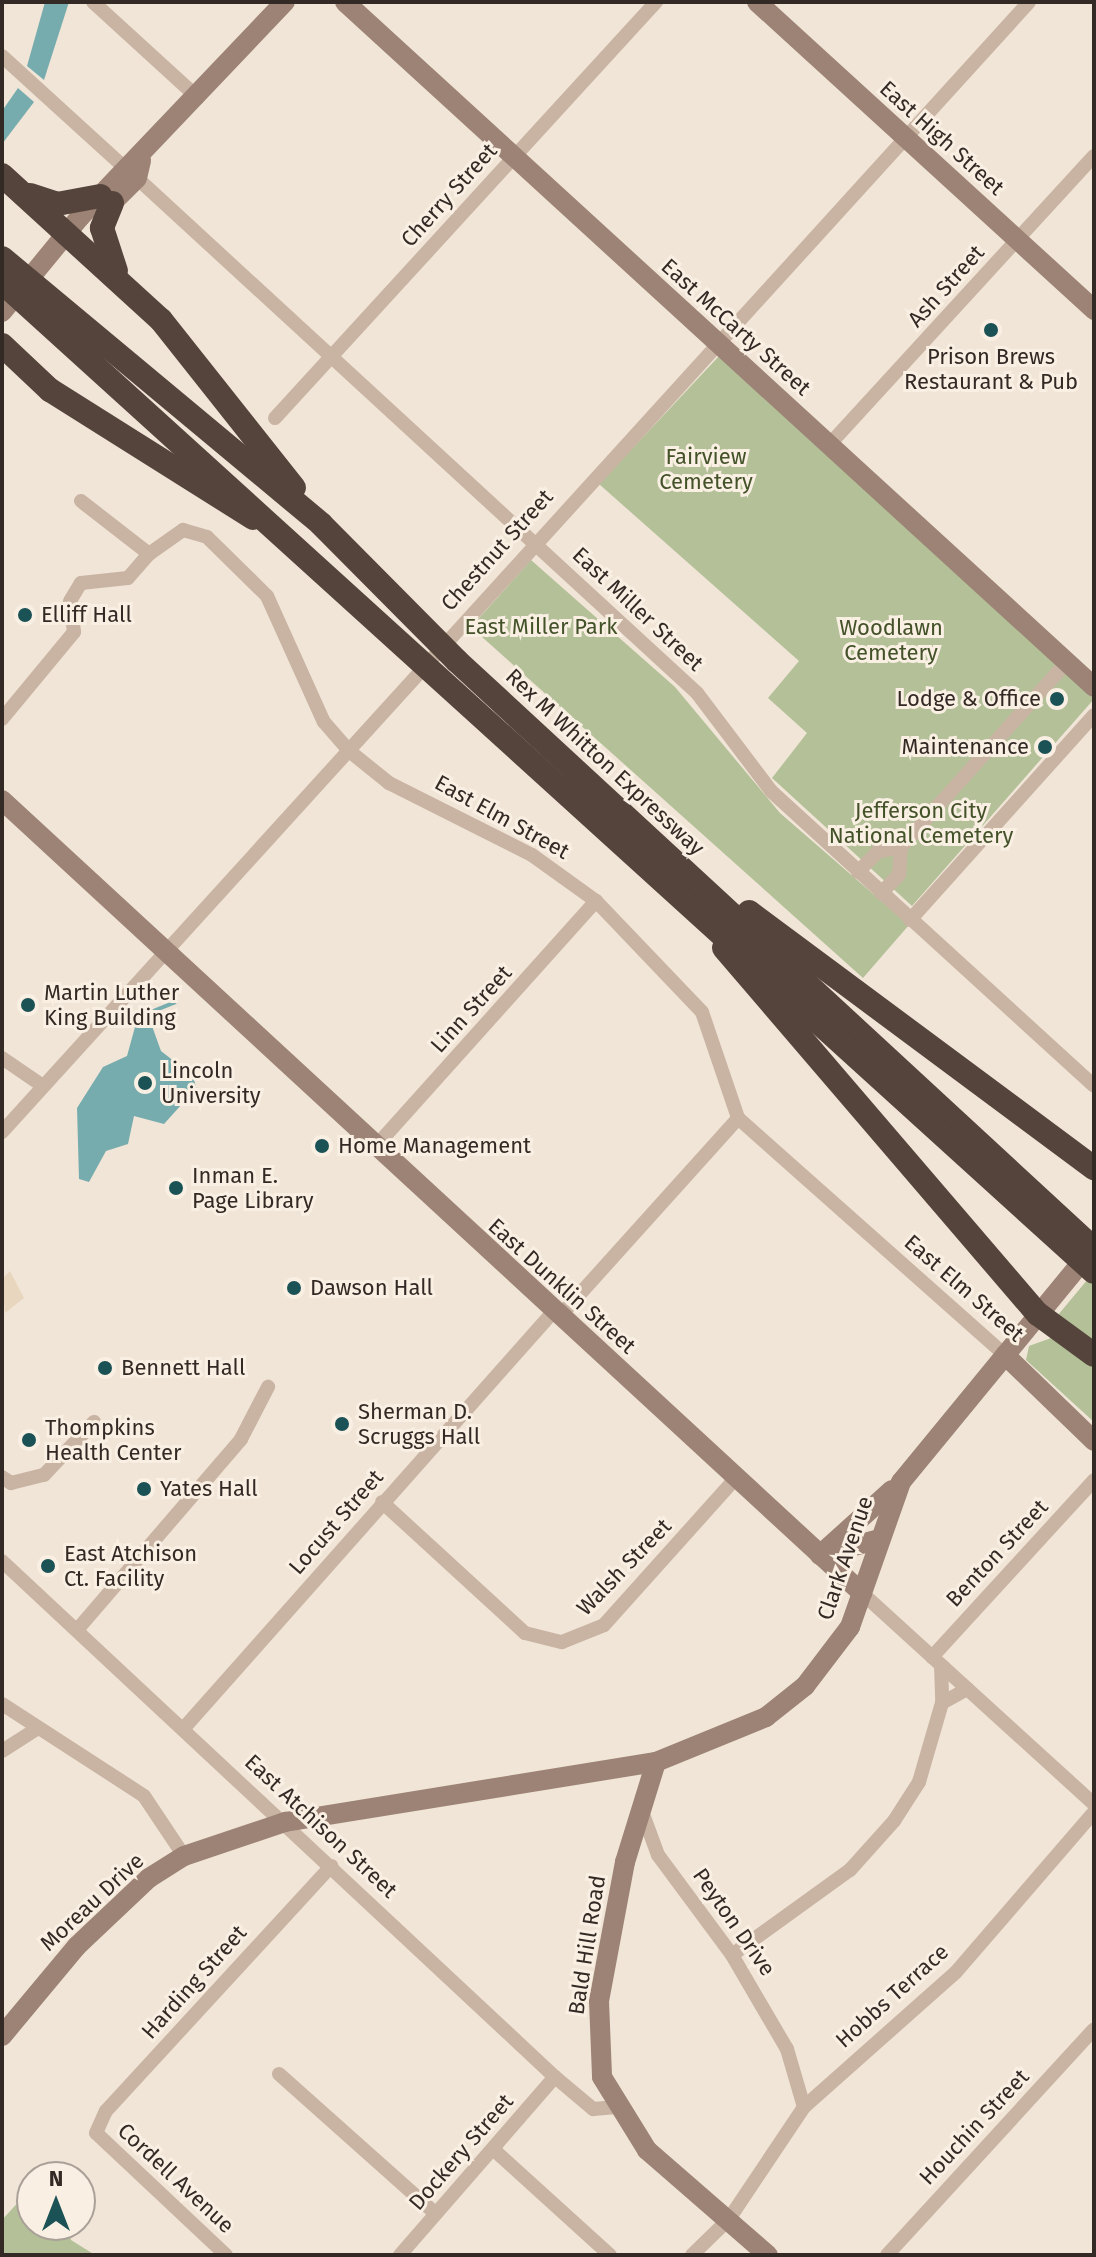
<!DOCTYPE html>
<html>
<head>
<meta charset="utf-8">
<style>
  body { margin:0 }
  #map { position:relative; width:1096px; height:2257px; overflow:hidden; background:#f1e5d7; font-family:"Fira Sans",sans-serif }
  div>[style] { position:absolute }
  [style*='--x'] { left:calc(var(--x)*1px); top:calc(var(--y)*1px); width:calc(var(--w)*1px); rotate:calc(var(--a)*1deg) }
  .green>* { inset:0; background:#b3c098 }
  .plaza>* { inset:0; background:#e9d6be }
  .water>* { inset:0; background:#76acae }
  .stream>* { height:4px; margin:-2px; padding:0 2px; transform-origin:2px; border-radius:2px; background:#76acae }
  .street>* { height:14px; margin:-7px; padding:0 7px; transform-origin:7px; border-radius:7px; background:#c9b4a3 }
  .secondary>* { height:20px; margin:-10px; padding:0 10px; transform-origin:10px; border-radius:10px; background:#9c8375 }
  .highway>* { height:24px; margin:-12px; padding:0 12px; transform-origin:12px; border-radius:12px; background:#55443c }
  .dots>* { width:22px; height:22px; translate:-50% -50%; box-sizing:border-box; border:4px solid #f9efe3; border-radius:50% }
  span { translate:-50% -50%; white-space:nowrap; text-align:center; line-height:1.15; -webkit-text-stroke:6px #f9efe3; paint-order:stroke }
  .street-label { font-size:22px; color:#342a25 }
  .poi-label { font-size:22px; color:#342a25 }
  .left { translate:0 -50%; text-align:left }
  .right { translate:-100% -50%; text-align:right }
  .park-label { font-size:22px; color:#435229 }
  .frame { position:absolute; inset:0; border:4px solid #342a25; pointer-events:none }
  .north { position:absolute; left:16px; top:2161px; width:80px; height:80px; box-sizing:border-box; background:#f9efe3; border:2px solid #aaa097; border-radius:50%; rotate:0deg; font-size:22px; font-weight:700; line-height:32px; text-align:center; color:#342a25 }
  .north::after { content:''; display:block; margin:auto; width:28px; height:36px; background:#1b5255; clip-path:polygon(50% 0,100% 100%,50% 72%,0 100%) }
</style>
</head>
<body>
<div id="map">
  <div class="green">
    <div style="clip-path:polygon(720px 355px,1094px 699px,912px 906px,772px 778px,807px 733px,768px 698px,799px 661px,599px 484px)"></div>
    <div style="clip-path:polygon(531px 560px,675px 687px,780px 813px,909px 925px,863px 978px,471px 627px)"></div>
    <div style="clip-path:polygon(1088px 1279px,1094px 1285px,1094px 1346px,1058px 1315px)"></div>
    <div style="clip-path:polygon(1051px 1338px,1094px 1359px,1094px 1422px,1026px 1360px,1029px 1346px)"></div>
    <div style="clip-path:polygon(32px 2187px,32px 2225px,67px 2225px,71px 2240px,95px 2255px,2px 2255px,2px 2220px)"></div>
  </div>
  <div class="plaza">
    <div style="clip-path:polygon(10px 1271px,24px 1298px,5px 1313px,2px 1279px)"></div>
  </div>
  <div class="water">
    <div style="clip-path:polygon(45px 2px,69px 2px,44px 80px,27px 66px)"></div>
    <div style="clip-path:polygon(18px 88px,34px 102px,2px 144px,2px 111px)"></div>
    <div style="clip-path:polygon(152px 1026px,161px 1051px,193px 1076px,200px 1101px,182px 1104px,164px 1124px,134px 1116px,128px 1144px,106px 1151px,89px 1182px,79px 1179px,77px 1108px,103px 1067px,127px 1056px,135px 1027px)"></div>
  </div>
  <div class="stream">
    <div style="--x:146;--y:1014;--w:31;--a:-22"></div>
  </div>
  <div class="street">
    <div style="--x:93;--y:2;--w:142;--a:42.4"></div>
    <div style="--x:2;--y:56;--w:168;--a:42.3"></div>
    <div style="--x:137;--y:178;--w:761;--a:42.6"></div>
    <div style="--x:697;--y:693;--w:123;--a:52.9"></div>
    <div style="--x:771;--y:791;--w:437;--a:42.4"></div>
    <div style="--x:275;--y:418;--w:564;--a:-47.51"></div>
    <div style="--x:829;--y:445;--w:392;--a:-47.5"></div>
    <div style="--x:81;--y:501;--w:86;--a:37.9"></div>
    <div style="--x:149;--y:554;--w:42;--a:-35.2"></div>
    <div style="--x:183;--y:530;--w:25;--a:16"></div>
    <div style="--x:207;--y:537;--w:84;--a:44.5"></div>
    <div style="--x:267;--y:596;--w:138;--a:65.7"></div>
    <div style="--x:324;--y:722;--w:37;--a:49"></div>
    <div style="--x:348;--y:750;--w:53;--a:38.8"></div>
    <div style="--x:389;--y:783;--w:160;--a:26.7"></div>
    <div style="--x:532;--y:855;--w:79;--a:35.7"></div>
    <div style="--x:596;--y:901;--w:153;--a:46.3"></div>
    <div style="--x:702;--y:1012;--w:112;--a:71.2"></div>
    <div style="--x:738;--y:1118;--w:357;--a:41.6"></div>
    <div style="--x:2;--y:719;--w:113;--a:-50.4"></div>
    <div style="--x:74;--y:632;--w:31;--a:-97"></div>
    <div style="--x:70;--y:601;--w:21;--a:-59"></div>
    <div style="--x:81;--y:583;--w:47;--a:-6.1"></div>
    <div style="--x:128;--y:578;--w:32;--a:-49"></div>
    <div style="--x:858;--y:872;--w:28;--a:-46"></div>
    <div style="--x:877;--y:852;--w:25;--a:-12"></div>
    <div style="--x:901;--y:847;--w:249;--a:-48.1"></div>
    <div style="--x:881;--y:893;--w:25;--a:-45"></div>
    <div style="--x:899;--y:875;--w:28;--a:-86"></div>
    <div style="--x:910;--y:920;--w:275;--a:-48.1"></div>
    <div style="--x:2;--y:1058;--w:50;--a:34.3"></div>
    <div style="--x:2;--y:1132;--w:1527;--a:-47.73"></div>
    <div style="--x:377;--y:1145;--w:328;--a:-48.1"></div>
    <div style="--x:560;--y:1316;--w:266;--a:-48"></div>
    <div style="--x:2;--y:1477;--w:11;--a:34"></div>
    <div style="--x:11;--y:1483;--w:34;--a:-14"></div>
    <div style="--x:44;--y:1475;--w:73;--a:-46.7"></div>
    <div style="--x:382;--y:1502;--w:194;--a:42.5"></div>
    <div style="--x:525;--y:1633;--w:38;--a:14"></div>
    <div style="--x:562;--y:1642;--w:45;--a:-22"></div>
    <div style="--x:604;--y:1625;--w:198;--a:-48.1"></div>
    <div style="--x:2;--y:1561;--w:756;--a:43.02"></div>
    <div style="--x:555;--y:2077;--w:50;--a:40.1"></div>
    <div style="--x:593;--y:2109;--w:21;--a:-5"></div>
    <div style="--x:862;--y:1593;--w:314;--a:42.3"></div>
    <div style="--x:77;--y:1630;--w:252;--a:-49.3"></div>
    <div style="--x:241;--y:1439;--w:59;--a:-62.6"></div>
    <div style="--x:932;--y:1657;--w:240;--a:-47.5"></div>
    <div style="--x:941;--y:1665;--w:38;--a:88"></div>
    <div style="--x:2;--y:1704;--w:169;--a:32.9"></div>
    <div style="--x:144;--y:1796;--w:72;--a:56.3"></div>
    <div style="--x:184;--y:1728;--w:557;--a:-48.42"></div>
    <div style="--x:2;--y:1751;--w:43;--a:-32.6"></div>
    <div style="--x:644;--y:1817;--w:40;--a:69.8"></div>
    <div style="--x:658;--y:1855;--w:124;--a:53.5"></div>
    <div style="--x:732;--y:1955;--w:109;--a:59.7"></div>
    <div style="--x:787;--y:2049;--w:60;--a:73.7"></div>
    <div style="--x:732;--y:1955;--w:145;--a:-35.8"></div>
    <div style="--x:850;--y:1870;--w:66;--a:-48.1"></div>
    <div style="--x:894;--y:1821;--w:46;--a:-57.3"></div>
    <div style="--x:919;--y:1782;--w:82;--a:-73.8"></div>
    <div style="--x:942;--y:1703;--w:29;--a:-29"></div>
    <div style="--x:279;--y:2074;--w:210;--a:41.7"></div>
    <div style="--x:493;--y:2149;--w:158;--a:42.2"></div>
    <div style="--x:226;--y:2255;--w:178;--a:-136.8"></div>
    <div style="--x:96;--y:2133;--w:24;--a:-66"></div>
    <div style="--x:106;--y:2111;--w:333;--a:-47.4"></div>
    <div style="--x:400;--y:2255;--w:236;--a:-49"></div>
    <div style="--x:692;--y:2255;--w:52;--a:-44.2"></div>
    <div style="--x:729;--y:2219;--w:135;--a:-56.2"></div>
    <div style="--x:804;--y:2107;--w:203;--a:-41.6"></div>
    <div style="--x:956;--y:1972;--w:211;--a:-49.2"></div>
    <div style="--x:887;--y:2255;--w:306;--a:-47.5"></div>
  </div>
  <div class="secondary">
    <div style="--x:345;--y:2;--w:1015;--a:42.44"></div>
    <div style="--x:757;--y:2;--w:457;--a:42.4"></div>
    <div style="--x:102;--y:213;--w:49;--a:-45"></div>
    <div style="--x:137;--y:178;--w:18;--a:-77"></div>
    <div style="--x:2;--y:312;--w:123;--a:-50.6"></div>
    <div style="--x:80;--y:217;--w:297;--a:-46.4"></div>
    <div style="--x:2;--y:800;--w:1170;--a:42.68"></div>
    <div style="--x:1005;--y:1355;--w:124;--a:44"></div>
    <div style="--x:820;--y:1555;--w:97;--a:-42.1"></div>
    <div style="--x:820;--y:1555;--w:58;--a:-15"></div>
    <div style="--x:656;--y:1762;--w:105;--a:107.2"></div>
    <div style="--x:625;--y:1862;--w:141;--a:100.6"></div>
    <div style="--x:599;--y:2001;--w:76;--a:87.7"></div>
    <div style="--x:602;--y:2077;--w:86;--a:58.3"></div>
    <div style="--x:647;--y:2150;--w:160;--a:41"></div>
    <div style="--x:2;--y:2036;--w:117;--a:-50.2"></div>
    <div style="--x:77;--y:1946;--w:99;--a:-43.4"></div>
    <div style="--x:149;--y:1878;--w:41;--a:-32.2"></div>
    <div style="--x:184;--y:1856;--w:107;--a:-18.6"></div>
    <div style="--x:285;--y:1822;--w:376;--a:-9.2"></div>
    <div style="--x:656;--y:1762;--w:119;--a:-22.2"></div>
    <div style="--x:766;--y:1717;--w:50;--a:-38.5"></div>
    <div style="--x:805;--y:1686;--w:74;--a:-52.7"></div>
    <div style="--x:850;--y:1627;--w:154;--a:-70.6"></div>
    <div style="--x:901;--y:1482;--w:298;--a:-50.6"></div>
  </div>
  <div class="highway">
    <div style="--x:2;--y:175;--w:215;--a:42.4"></div>
    <div style="--x:161;--y:320;--w:214;--a:51.6"></div>
    <div style="--x:30;--y:195;--w:28;--a:18"></div>
    <div style="--x:57;--y:204;--w:44;--a:-10.5"></div>
    <div style="--x:112;--y:203;--w:27;--a:112"></div>
    <div style="--x:102;--y:228;--w:45;--a:72"></div>
    <div style="--x:2;--y:258;--w:415;--a:39.8"></div>
    <div style="--x:321;--y:524;--w:193;--a:45.2"></div>
    <div style="--x:457;--y:661;--w:867;--a:42.71"></div>
    <div style="--x:2;--y:282;--w:1474;--a:42.2"></div>
    <div style="--x:2;--y:345;--w:66;--a:43.2"></div>
    <div style="--x:50;--y:390;--w:240;--a:32.2"></div>
    <div style="--x:749;--y:912;--w:430;--a:36.6"></div>
    <div style="--x:724;--y:948;--w:482;--a:49.4"></div>
    <div style="--x:1038;--y:1314;--w:69;--a:36.2"></div>
  </div>
  <div class="dots">
    <div style="left:991px;top:330px;background:#1b5255"></div>
    <div style="left:25px;top:615px;background:#1b5255"></div>
    <div style="left:1057px;top:699px;background:#1b5255"></div>
    <div style="left:1045px;top:747px;background:#1b5255"></div>
    <div style="left:28px;top:1005px;background:#1b5255"></div>
    <div style="left:145px;top:1083px;background:#1b5255"></div>
    <div style="left:322px;top:1146px;background:#1b5255"></div>
    <div style="left:176px;top:1188px;background:#1b5255"></div>
    <div style="left:294px;top:1288px;background:#1b5255"></div>
    <div style="left:105px;top:1368px;background:#1b5255"></div>
    <div style="left:342px;top:1424px;background:#1b5255"></div>
    <div style="left:29px;top:1440px;background:#1b5255"></div>
    <div style="left:144px;top:1489px;background:#1b5255"></div>
    <div style="left:48px;top:1566px;background:#1b5255"></div>
  </div>
  <div class="street-label">
    <span style="left:942px;top:138px;rotate:42deg">East High Street</span>
    <span style="left:449px;top:195px;rotate:-48deg">Cherry Street</span>
    <span style="left:946px;top:286px;rotate:-48deg">Ash Street</span>
    <span style="left:736px;top:327px;rotate:42deg">East McCarty Street</span>
    <span style="left:497px;top:550px;rotate:-48deg">Chestnut Street</span>
    <span style="left:638px;top:609px;rotate:43deg">East Miller Street</span>
    <span style="left:605px;top:762px;rotate:43deg">Rex M Whitton Expressway</span>
    <span style="left:502px;top:817px;rotate:29deg">East Elm Street</span>
    <span style="left:471px;top:1009px;rotate:-48deg">Linn Street</span>
    <span style="left:562px;top:1286px;rotate:42deg">East Dunklin Street</span>
    <span style="left:964px;top:1288px;rotate:41deg">East Elm Street</span>
    <span style="left:336px;top:1522px;rotate:-49deg">Locust Street</span>
    <span style="left:997px;top:1553px;rotate:-47deg">Benton Street</span>
    <span style="left:845px;top:1558px;rotate:-71deg">Clark Avenue</span>
    <span style="left:624px;top:1567px;rotate:-46deg">Walsh Street</span>
    <span style="left:321px;top:1826px;rotate:43deg">East Atchison Street</span>
    <span style="left:92px;top:1902px;rotate:-43deg">Moreau Drive</span>
    <span style="left:734px;top:1922px;rotate:55deg">Peyton Drive</span>
    <span style="left:587px;top:1945px;rotate:-81deg">Bald Hill Road</span>
    <span style="left:194px;top:1982px;rotate:-48deg">Harding Street</span>
    <span style="left:892px;top:1996px;rotate:-42deg">Hobbs Terrace</span>
    <span style="left:974px;top:2127px;rotate:-47deg">Houchin Street</span>
    <span style="left:461px;top:2152px;rotate:-49deg">Dockery Street</span>
    <span style="left:176px;top:2178px;rotate:43deg">Cordell Avenue</span>
  </div>
  <div class="poi-label">
    <span style="left:991px;top:369px">Prison Brews<br>Restaurant &amp; Pub</span>
    <span class="left" style="left:41px;top:615px">Elliff Hall</span>
    <span class="right" style="left:1041px;top:699px">Lodge &amp; Office</span>
    <span class="right" style="left:1029px;top:747px">Maintenance</span>
    <span class="left" style="left:44px;top:1005px">Martin Luther<br>King Building</span>
    <span class="left" style="left:161px;top:1083px">Lincoln<br>University</span>
    <span class="left" style="left:338px;top:1146px">Home Management</span>
    <span class="left" style="left:192px;top:1188px">Inman E.<br>Page Library</span>
    <span class="left" style="left:310px;top:1288px">Dawson Hall</span>
    <span class="left" style="left:121px;top:1368px">Bennett Hall</span>
    <span class="left" style="left:358px;top:1424px">Sherman D.<br>Scruggs Hall</span>
    <span class="left" style="left:45px;top:1440px">Thompkins<br>Health Center</span>
    <span class="left" style="left:160px;top:1489px">Yates Hall</span>
    <span class="left" style="left:64px;top:1566px">East Atchison<br>Ct. Facility</span>
  </div>
  <div class="park-label">
    <span style="left:706px;top:469px">Fairview<br>Cemetery</span>
    <span style="left:541px;top:627px">East Miller Park</span>
    <span style="left:891px;top:640px">Woodlawn<br>Cemetery</span>
    <span style="left:921px;top:823px">Jefferson City<br>National Cemetery</span>
  </div>
  <div class="frame"></div>
  <div class="north">N</div>
</div>
</body>
</html>
